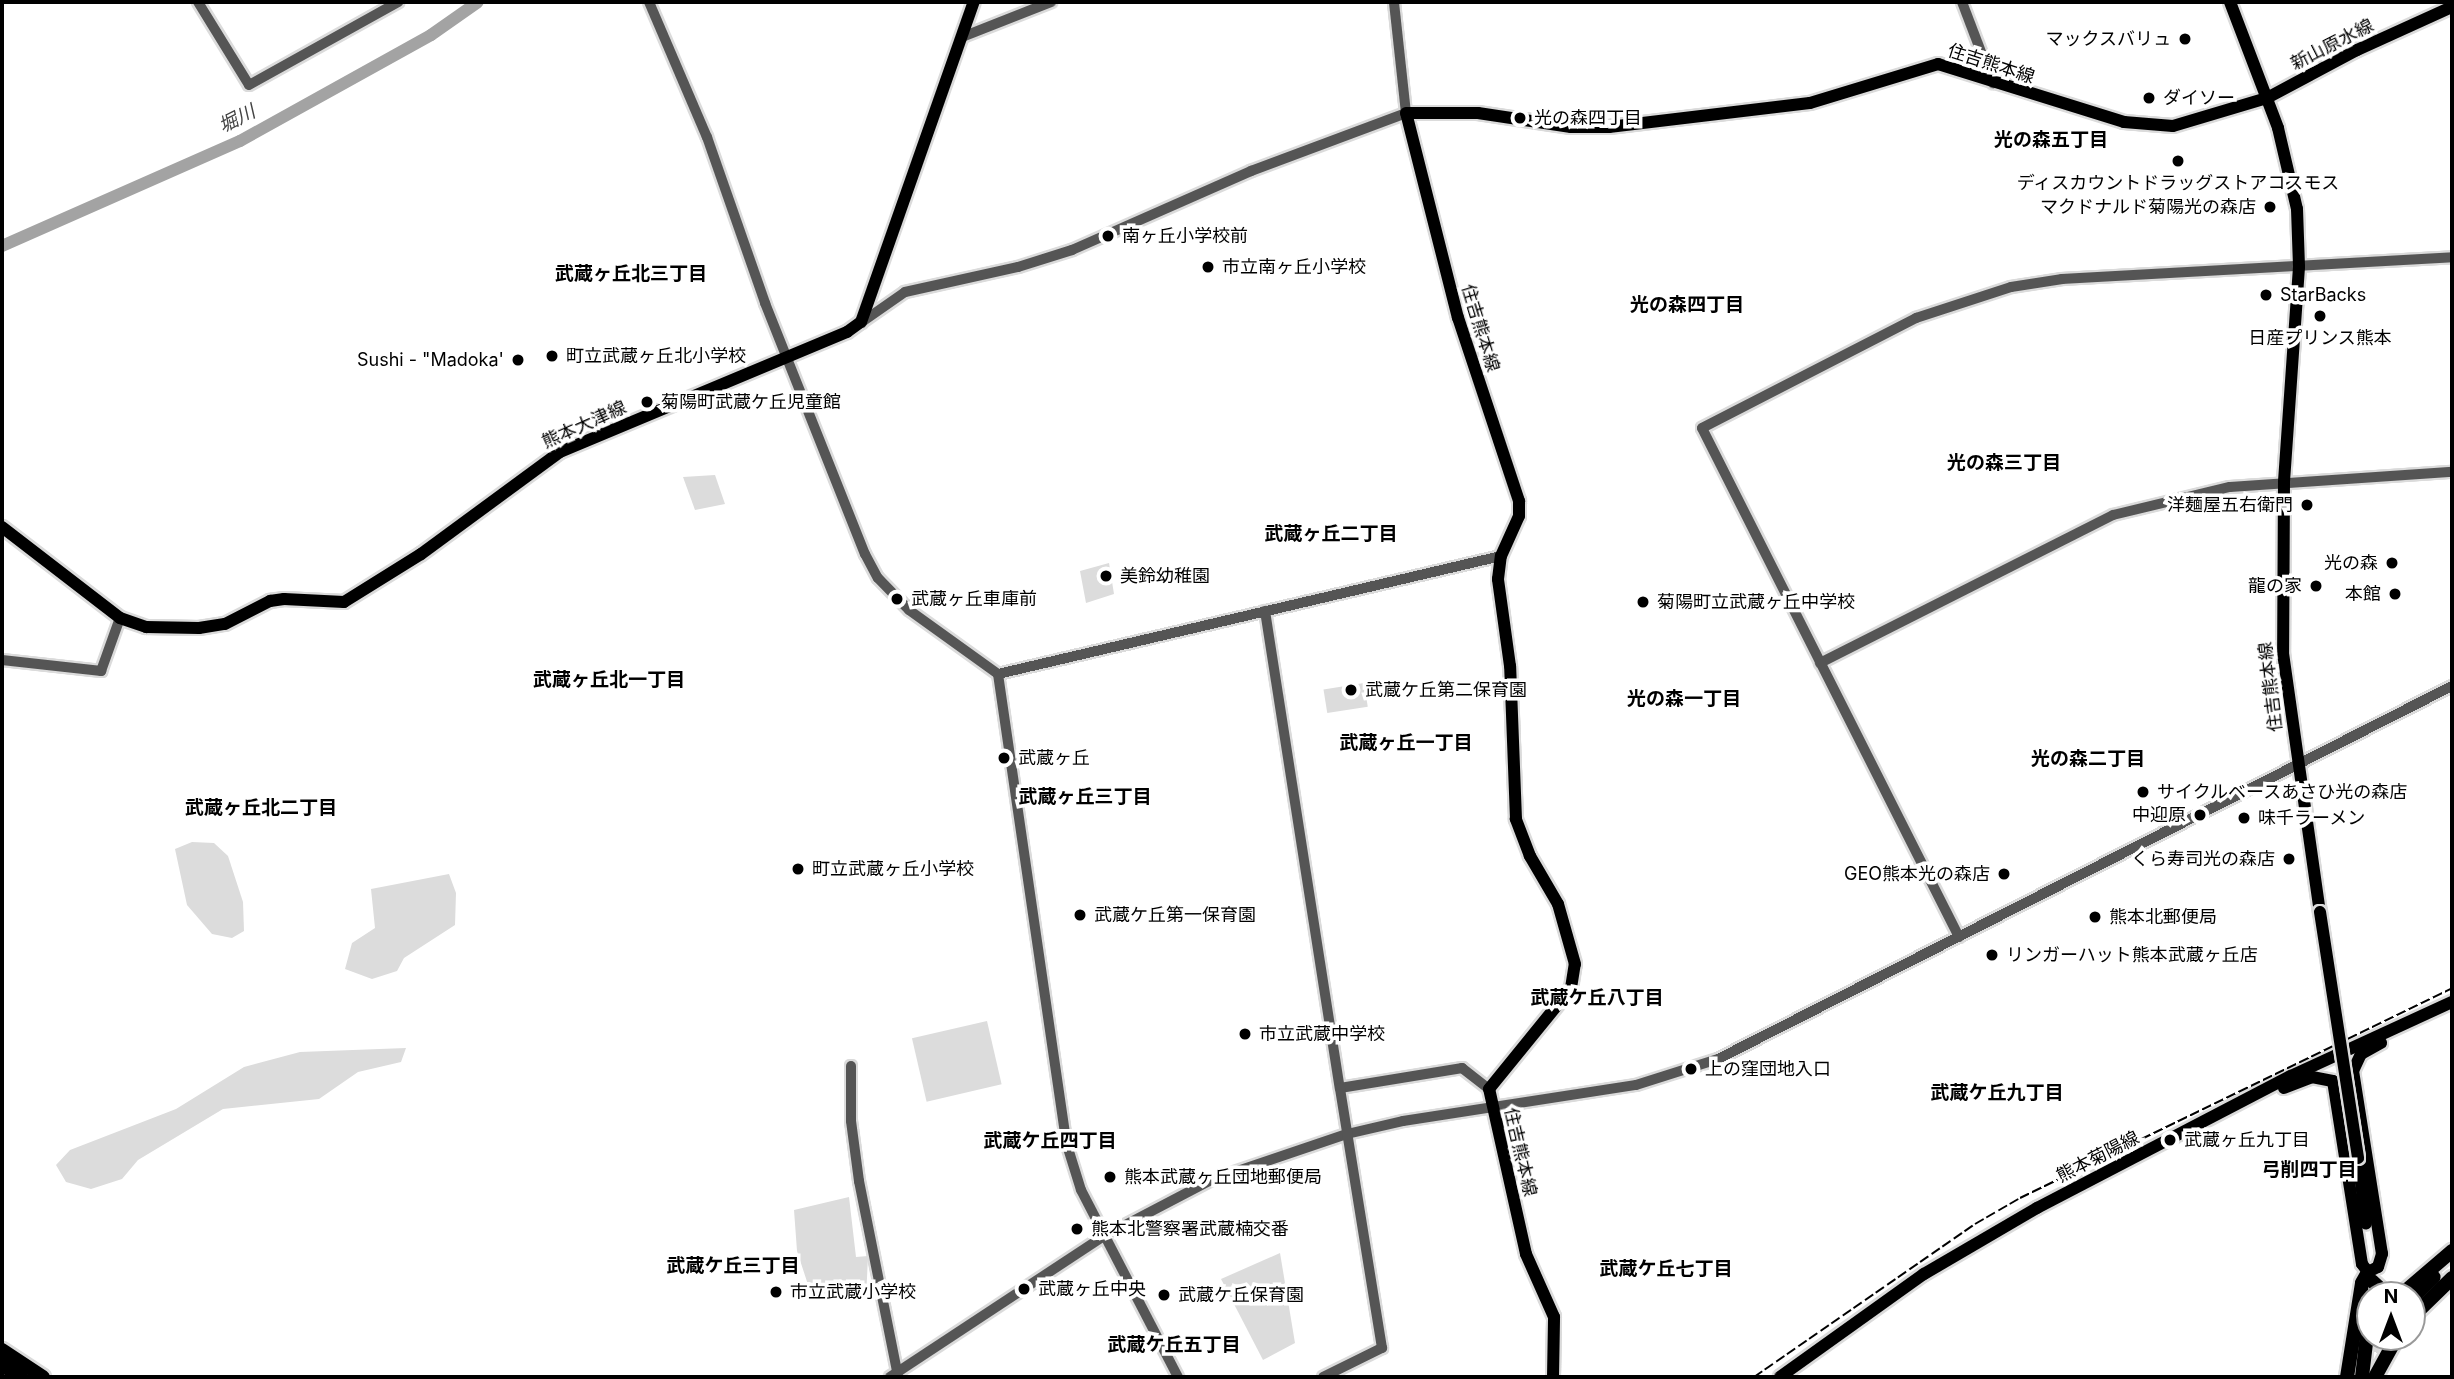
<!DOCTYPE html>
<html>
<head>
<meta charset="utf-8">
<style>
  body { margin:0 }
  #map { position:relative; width:2454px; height:1379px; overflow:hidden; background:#fff; font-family:Inter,"Noto Sans JP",sans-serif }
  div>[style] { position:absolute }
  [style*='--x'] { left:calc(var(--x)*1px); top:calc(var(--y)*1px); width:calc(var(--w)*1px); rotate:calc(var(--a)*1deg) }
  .green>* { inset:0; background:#dcdcdc; transform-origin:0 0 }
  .river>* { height:12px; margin:-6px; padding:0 6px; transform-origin:6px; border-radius:6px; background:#a3a3a3 }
  .highway-tunnel>* { height:14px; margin-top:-7px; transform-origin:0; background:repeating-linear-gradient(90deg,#d9d9d9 0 14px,transparent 0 21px) }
  .roads { filter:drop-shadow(2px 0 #dbdbdb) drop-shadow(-2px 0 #dbdbdb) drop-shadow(0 2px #dbdbdb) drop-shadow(0 -2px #dbdbdb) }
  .minor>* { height:10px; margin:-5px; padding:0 5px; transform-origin:5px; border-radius:5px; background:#555 }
  .major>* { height:12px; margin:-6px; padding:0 6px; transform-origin:6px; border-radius:6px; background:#000 }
  .highway>* { height:14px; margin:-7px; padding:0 7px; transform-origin:7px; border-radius:7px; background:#000 }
  .rail>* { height:2px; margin-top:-1px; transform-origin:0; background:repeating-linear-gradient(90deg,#000 0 10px,transparent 0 13.5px) }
  .bridges { filter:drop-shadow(2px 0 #dbdbdb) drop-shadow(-2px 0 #dbdbdb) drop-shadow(0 2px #dbdbdb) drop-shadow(0 -2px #dbdbdb) }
  .major-bridge>* { height:12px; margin:-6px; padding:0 6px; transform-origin:6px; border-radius:6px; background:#000 }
  .dots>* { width:19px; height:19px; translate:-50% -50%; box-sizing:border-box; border:4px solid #fff; border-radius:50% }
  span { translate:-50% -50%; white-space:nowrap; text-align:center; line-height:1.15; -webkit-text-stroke:7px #fff; paint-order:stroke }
  .poi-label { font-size:18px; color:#000 }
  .right { translate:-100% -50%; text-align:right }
  .left { translate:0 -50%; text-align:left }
  .street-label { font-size:18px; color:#000 }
  .water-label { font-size:19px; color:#444; font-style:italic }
  .neighbourhood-label { font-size:19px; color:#000; font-weight:700 }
  .frame { position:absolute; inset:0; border:4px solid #000; pointer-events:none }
  .north { position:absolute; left:2356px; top:1281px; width:70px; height:70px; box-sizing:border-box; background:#fff; border:2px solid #999; border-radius:50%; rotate:0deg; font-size:19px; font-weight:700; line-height:28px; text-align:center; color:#000 }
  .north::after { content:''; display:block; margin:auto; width:24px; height:32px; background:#000; clip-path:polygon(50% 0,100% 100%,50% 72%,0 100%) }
</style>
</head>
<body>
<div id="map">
  <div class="green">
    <div style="clip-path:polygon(715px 475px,725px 504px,695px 510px,683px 477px)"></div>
    <div style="clip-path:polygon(1109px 563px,1114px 594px,1086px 603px,1080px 571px)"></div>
    <div style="left:1364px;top:683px;width:24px;height:41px;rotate:81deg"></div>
    <div style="clip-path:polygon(192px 842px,214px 843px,228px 856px,243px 902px,244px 931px,232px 938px,212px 934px,187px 905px,175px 849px)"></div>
    <div style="clip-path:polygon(449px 874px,456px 893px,455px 925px,404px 958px,397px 971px,372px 979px,345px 969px,352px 943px,375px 928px,371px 889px)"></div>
    <div style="left:987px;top:1021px;width:65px;height:77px;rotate:77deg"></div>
    <div style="clip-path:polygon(406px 1048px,401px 1062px,358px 1072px,319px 1099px,223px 1109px,138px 1160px,122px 1179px,91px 1189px,66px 1182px,56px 1165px,70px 1150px,176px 1109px,244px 1067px,300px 1052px)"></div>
    <div style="clip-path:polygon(849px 1197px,856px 1257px,868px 1256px,866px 1300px,812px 1297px,797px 1251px,794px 1210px)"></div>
    <div style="clip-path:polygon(1280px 1253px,1295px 1343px,1263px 1360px,1221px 1279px)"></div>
  </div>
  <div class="river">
    <div style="--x:2;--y:246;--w:260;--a:-23.8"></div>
    <div style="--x:240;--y:141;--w:218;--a:-29"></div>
    <div style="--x:431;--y:35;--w:57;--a:-35.1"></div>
  </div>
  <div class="highway-tunnel">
    <div style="--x:2364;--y:1370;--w:38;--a:-61"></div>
  </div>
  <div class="roads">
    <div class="minor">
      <div style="--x:198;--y:2;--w:97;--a:58.4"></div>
      <div style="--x:249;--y:85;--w:171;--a:-29.1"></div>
      <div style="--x:649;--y:2;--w:147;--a:66.8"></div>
      <div style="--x:707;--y:137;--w:176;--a:70.7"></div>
      <div style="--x:765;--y:303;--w:270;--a:68.3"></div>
      <div style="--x:865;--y:554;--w:27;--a:62"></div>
      <div style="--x:878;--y:578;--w:45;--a:45.9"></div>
      <div style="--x:909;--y:610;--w:110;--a:35.7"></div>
      <div style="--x:998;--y:674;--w:476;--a:81.7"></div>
      <div style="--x:1067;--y:1145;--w:47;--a:72.7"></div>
      <div style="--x:1081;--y:1190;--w:211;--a:62.6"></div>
      <div style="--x:1962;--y:2;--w:87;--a:69.1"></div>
      <div style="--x:962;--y:37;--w:96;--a:-21.5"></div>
      <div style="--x:862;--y:322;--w:52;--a:-34.9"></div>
      <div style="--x:905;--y:292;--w:116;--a:-12.5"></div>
      <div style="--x:1018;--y:267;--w:57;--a:-17.5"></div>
      <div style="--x:1072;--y:250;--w:196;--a:-23.8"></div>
      <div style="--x:1251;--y:171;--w:165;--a:-20.5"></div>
      <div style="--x:1406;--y:113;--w:112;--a:-96.2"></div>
      <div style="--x:1265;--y:611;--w:483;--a:81.1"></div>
      <div style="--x:1340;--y:1088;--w:124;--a:-9.3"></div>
      <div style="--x:1462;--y:1068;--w:34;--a:38"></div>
      <div style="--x:2;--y:660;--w:100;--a:6.3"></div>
      <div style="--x:101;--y:671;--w:56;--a:-70.3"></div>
      <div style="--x:1820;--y:663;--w:328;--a:-26.8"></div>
      <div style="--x:2113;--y:515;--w:120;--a:-13.5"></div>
      <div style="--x:2230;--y:487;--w:223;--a:-3.9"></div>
      <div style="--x:998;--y:674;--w:517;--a:-13.2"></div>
      <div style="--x:1959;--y:937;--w:570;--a:-116.79"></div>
      <div style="--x:1702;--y:428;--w:241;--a:-27.2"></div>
      <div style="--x:1916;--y:318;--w:100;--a:-18.1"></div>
      <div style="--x:2011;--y:287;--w:52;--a:-8.9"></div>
      <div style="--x:2062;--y:279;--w:391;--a:-3.2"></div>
      <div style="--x:851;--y:1066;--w:55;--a:90"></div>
      <div style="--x:851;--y:1121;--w:61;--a:82.4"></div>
      <div style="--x:859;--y:1181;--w:199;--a:78.7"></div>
      <div style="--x:890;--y:1377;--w:256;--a:-33.4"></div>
      <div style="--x:1104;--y:1236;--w:121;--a:-27.6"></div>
      <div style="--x:1211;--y:1180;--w:144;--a:-18.7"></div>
      <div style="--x:1347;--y:1134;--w:57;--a:-13.1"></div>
      <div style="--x:1403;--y:1121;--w:236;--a:-8.8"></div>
      <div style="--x:1636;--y:1085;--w:86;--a:-17.6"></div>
      <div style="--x:1718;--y:1059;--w:823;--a:-26.94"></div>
      <div style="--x:1323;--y:1377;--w:66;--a:-26.2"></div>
      <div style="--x:1382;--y:1348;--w:263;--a:-99.2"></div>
    </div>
    <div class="major">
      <div style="--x:2230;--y:2;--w:135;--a:69.1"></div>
      <div style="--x:2278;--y:128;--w:83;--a:76.8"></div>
      <div style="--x:2297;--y:209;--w:58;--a:88"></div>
      <div style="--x:2299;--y:267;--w:216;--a:94"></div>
      <div style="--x:2284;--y:482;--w:171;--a:90.3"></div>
      <div style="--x:2283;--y:653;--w:262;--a:81.9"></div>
      <div style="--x:2;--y:527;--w:149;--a:37.6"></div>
      <div style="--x:120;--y:618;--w:28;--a:19"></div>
      <div style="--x:146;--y:627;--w:53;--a:1.1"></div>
      <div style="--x:199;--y:628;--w:26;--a:-9"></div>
      <div style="--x:225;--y:624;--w:51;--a:-27.1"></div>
      <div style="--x:270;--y:601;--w:14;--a:-8"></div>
      <div style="--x:284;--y:599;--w:60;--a:2.9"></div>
      <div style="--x:344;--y:602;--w:91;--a:-31.9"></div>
      <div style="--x:421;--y:554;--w:172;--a:-36.3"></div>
      <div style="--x:560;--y:452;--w:311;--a:-22.7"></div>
      <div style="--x:847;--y:332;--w:17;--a:-36"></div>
      <div style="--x:861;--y:322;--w:339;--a:-70.6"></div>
      <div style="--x:2284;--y:1088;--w:30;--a:-21"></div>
      <div style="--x:2312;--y:1077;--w:21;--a:11"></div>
      <div style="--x:2333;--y:1081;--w:185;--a:81"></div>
      <div style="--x:2362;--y:1264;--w:10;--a:53"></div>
      <div style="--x:2358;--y:1158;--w:66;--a:83.1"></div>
      <div style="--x:2368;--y:1272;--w:11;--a:-27"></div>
      <div style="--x:2378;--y:1267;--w:14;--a:-73"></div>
      <div style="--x:2382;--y:1254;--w:185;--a:-99"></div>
      <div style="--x:2353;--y:1071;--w:19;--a:-65"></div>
      <div style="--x:2361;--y:1054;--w:23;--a:-29"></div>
      <div style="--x:1553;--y:1377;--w:60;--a:-89"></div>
      <div style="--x:1554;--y:1317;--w:69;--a:-114"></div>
      <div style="--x:1526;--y:1254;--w:169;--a:-102.6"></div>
      <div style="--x:1489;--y:1089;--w:130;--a:-50.9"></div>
      <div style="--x:1571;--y:988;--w:24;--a:-81"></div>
      <div style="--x:1575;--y:964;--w:62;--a:-105.8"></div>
      <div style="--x:1558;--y:904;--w:56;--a:-120.3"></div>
      <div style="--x:1530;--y:856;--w:40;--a:-111"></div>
      <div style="--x:1516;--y:819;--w:153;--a:-92.2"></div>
      <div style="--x:1510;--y:666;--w:88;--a:-97.9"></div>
      <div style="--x:1498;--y:579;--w:23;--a:-83"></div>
      <div style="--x:1501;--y:556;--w:44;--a:-65.8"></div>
      <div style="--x:1519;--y:516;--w:15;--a:-90"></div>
      <div style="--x:1519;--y:501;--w:193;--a:-108.4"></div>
      <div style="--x:1458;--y:318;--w:211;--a:-104.2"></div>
      <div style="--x:1406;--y:113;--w:72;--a:0"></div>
      <div style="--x:1478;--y:113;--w:94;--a:8.6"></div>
      <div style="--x:1571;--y:127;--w:38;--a:0"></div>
      <div style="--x:1609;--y:127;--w:202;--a:-6.8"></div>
      <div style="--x:1810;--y:103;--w:134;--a:-16.9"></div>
      <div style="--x:1938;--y:64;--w:195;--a:17.3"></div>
      <div style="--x:2124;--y:122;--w:49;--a:4.7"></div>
      <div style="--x:2173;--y:126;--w:98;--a:-16.6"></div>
      <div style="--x:2267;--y:98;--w:102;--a:-28.1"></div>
      <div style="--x:2357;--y:50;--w:104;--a:-24.4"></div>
      <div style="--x:1780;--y:1377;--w:177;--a:-35.6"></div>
      <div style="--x:1924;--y:1274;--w:131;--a:-30.3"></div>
      <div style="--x:2037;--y:1208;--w:286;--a:-27.5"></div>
      <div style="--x:2291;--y:1076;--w:177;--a:-24.7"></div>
    </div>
    <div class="highway">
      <div style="--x:2372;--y:1281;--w:16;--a:43"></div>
      <div style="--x:2384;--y:1292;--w:19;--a:3"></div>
      <div style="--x:2403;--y:1293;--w:65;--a:-40.6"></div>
      <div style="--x:2412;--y:1298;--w:30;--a:-44"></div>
      <div style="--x:2412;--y:1317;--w:56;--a:-44.3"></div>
      <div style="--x:2;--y:1350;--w:49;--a:33.4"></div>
      <div style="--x:2;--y:1365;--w:22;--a:32"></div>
      <div style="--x:2347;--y:1377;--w:95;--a:-80.9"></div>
      <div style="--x:2362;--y:1283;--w:13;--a:-61"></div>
      <div style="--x:2362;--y:1377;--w:68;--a:-83.3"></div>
      <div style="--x:2375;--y:1377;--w:46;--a:-61.2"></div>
    </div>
  </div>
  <div class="rail">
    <div style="--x:1754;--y:1377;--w:269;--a:-34.7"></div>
    <div style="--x:1975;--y:1224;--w:52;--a:-30"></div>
    <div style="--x:2020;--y:1198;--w:480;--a:-25.9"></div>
  </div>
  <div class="bridges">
    <div class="major-bridge">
      <div style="--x:2320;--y:912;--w:249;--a:81.2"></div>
    </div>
  </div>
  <div class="dots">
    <div style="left:2185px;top:39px;background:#000"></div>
    <div style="left:2149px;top:98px;background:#000"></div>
    <div style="left:1520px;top:118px;background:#000"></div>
    <div style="left:2178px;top:161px;background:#000"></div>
    <div style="left:2270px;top:207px;background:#000"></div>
    <div style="left:1108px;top:236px;background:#000"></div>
    <div style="left:1208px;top:267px;background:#000"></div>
    <div style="left:2266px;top:295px;background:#000"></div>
    <div style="left:2320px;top:316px;background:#000"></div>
    <div style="left:552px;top:356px;background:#000"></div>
    <div style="left:518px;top:360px;background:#000"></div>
    <div style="left:647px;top:402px;background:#000"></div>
    <div style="left:2307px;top:505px;background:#000"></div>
    <div style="left:2392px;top:563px;background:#000"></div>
    <div style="left:1106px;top:576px;background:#000"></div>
    <div style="left:2316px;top:586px;background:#000"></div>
    <div style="left:2395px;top:594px;background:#000"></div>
    <div style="left:897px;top:599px;background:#000"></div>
    <div style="left:1643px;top:602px;background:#000"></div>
    <div style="left:1351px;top:690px;background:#000"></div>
    <div style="left:1004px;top:758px;background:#000"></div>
    <div style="left:2143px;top:792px;background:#000"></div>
    <div style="left:2200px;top:815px;background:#000"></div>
    <div style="left:2244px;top:818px;background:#000"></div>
    <div style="left:2289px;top:859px;background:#000"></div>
    <div style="left:798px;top:869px;background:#000"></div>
    <div style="left:2004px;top:874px;background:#000"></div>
    <div style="left:1080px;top:915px;background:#000"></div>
    <div style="left:2095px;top:917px;background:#000"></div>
    <div style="left:1992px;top:955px;background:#000"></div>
    <div style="left:1245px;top:1034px;background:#000"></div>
    <div style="left:1691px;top:1069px;background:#000"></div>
    <div style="left:2170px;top:1140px;background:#000"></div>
    <div style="left:1110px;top:1177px;background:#000"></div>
    <div style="left:1077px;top:1229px;background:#000"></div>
    <div style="left:1024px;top:1289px;background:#000"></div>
    <div style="left:776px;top:1292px;background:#000"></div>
    <div style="left:1164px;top:1295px;background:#000"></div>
  </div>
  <div class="poi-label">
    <span class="right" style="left:2171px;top:39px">マックスバリュ</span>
    <span class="left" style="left:2163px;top:98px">ダイソー</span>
    <span class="left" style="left:1534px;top:118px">光の森四丁目</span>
    <span style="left:2178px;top:183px">ディスカウントドラッグストアコスモス</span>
    <span class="right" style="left:2256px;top:207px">マクドナルド菊陽光の森店</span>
    <span class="left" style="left:1122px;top:236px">南ヶ丘小学校前</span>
    <span class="left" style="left:1222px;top:267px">市立南ヶ丘小学校</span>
    <span class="left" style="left:2280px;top:295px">StarBacks</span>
    <span style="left:2320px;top:338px">日産プリンス熊本</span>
    <span class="left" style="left:566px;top:356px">町立武蔵ヶ丘北小学校</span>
    <span class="right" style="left:504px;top:360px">Sushi - "Madoka'</span>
    <span class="left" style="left:661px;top:402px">菊陽町武蔵ケ丘児童館</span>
    <span class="right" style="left:2293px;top:505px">洋麺屋五右衛門</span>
    <span class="right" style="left:2378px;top:563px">光の森</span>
    <span class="left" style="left:1120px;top:576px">美鈴幼稚園</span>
    <span class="right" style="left:2302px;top:586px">龍の家</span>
    <span class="right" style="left:2381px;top:594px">本館</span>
    <span class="left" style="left:911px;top:599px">武蔵ヶ丘車庫前</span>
    <span class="left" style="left:1657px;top:602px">菊陽町立武蔵ヶ丘中学校</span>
    <span class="left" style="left:1365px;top:690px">武蔵ケ丘第二保育園</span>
    <span class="left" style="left:1018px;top:758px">武蔵ヶ丘</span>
    <span class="left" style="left:2157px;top:792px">サイクルベースあさひ光の森店</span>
    <span class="right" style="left:2186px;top:815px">中迎原</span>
    <span class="left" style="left:2258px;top:818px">味千ラーメン</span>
    <span class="right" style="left:2275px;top:859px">くら寿司光の森店</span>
    <span class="left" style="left:812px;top:869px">町立武蔵ヶ丘小学校</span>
    <span class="right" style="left:1990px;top:874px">GEO熊本光の森店</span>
    <span class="left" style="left:1094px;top:915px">武蔵ケ丘第一保育園</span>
    <span class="left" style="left:2109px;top:917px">熊本北郵便局</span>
    <span class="left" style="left:2006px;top:955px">リンガーハット熊本武蔵ヶ丘店</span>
    <span class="left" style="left:1259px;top:1034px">市立武蔵中学校</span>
    <span class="left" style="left:1705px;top:1069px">上の窪団地入口</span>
    <span class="left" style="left:2184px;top:1140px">武蔵ヶ丘九丁目</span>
    <span class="left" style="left:1124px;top:1177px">熊本武蔵ヶ丘団地郵便局</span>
    <span class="left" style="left:1091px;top:1229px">熊本北警察署武蔵楠交番</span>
    <span class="left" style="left:1038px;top:1289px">武蔵ヶ丘中央</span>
    <span class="left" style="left:790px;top:1292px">市立武蔵小学校</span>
    <span class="left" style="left:1178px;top:1295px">武蔵ケ丘保育園</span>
  </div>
  <div class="street-label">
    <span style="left:2332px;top:45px;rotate:-27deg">新山原水線</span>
    <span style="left:1991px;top:64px;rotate:18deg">住吉熊本線</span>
    <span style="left:1480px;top:328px;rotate:73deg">住吉熊本線</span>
    <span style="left:584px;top:425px;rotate:-24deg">熊本大津線</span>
    <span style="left:2271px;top:687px;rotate:-97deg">住吉熊本線</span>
    <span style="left:1520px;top:1152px;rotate:77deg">住吉熊本線</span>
    <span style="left:2098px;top:1157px;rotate:-27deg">熊本菊陽線</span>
  </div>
  <div class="water-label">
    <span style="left:237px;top:119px;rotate:-27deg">堀川</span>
  </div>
  <div class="neighbourhood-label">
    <span style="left:2051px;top:140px">光の森五丁目</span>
    <span style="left:631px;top:274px">武蔵ヶ丘北三丁目</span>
    <span style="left:1687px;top:305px">光の森四丁目</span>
    <span style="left:2004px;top:463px">光の森三丁目</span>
    <span style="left:1331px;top:534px">武蔵ヶ丘二丁目</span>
    <span style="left:609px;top:680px">武蔵ヶ丘北一丁目</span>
    <span style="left:1684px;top:699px">光の森一丁目</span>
    <span style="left:1406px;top:743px">武蔵ヶ丘一丁目</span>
    <span style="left:2088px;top:759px">光の森二丁目</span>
    <span style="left:1085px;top:797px">武蔵ヶ丘三丁目</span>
    <span style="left:261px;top:808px">武蔵ヶ丘北二丁目</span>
    <span style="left:1597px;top:998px">武蔵ケ丘八丁目</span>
    <span style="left:1997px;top:1093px">武蔵ケ丘九丁目</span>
    <span style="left:1050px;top:1141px">武蔵ケ丘四丁目</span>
    <span style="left:2309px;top:1170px">弓削四丁目</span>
    <span style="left:733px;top:1266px">武蔵ケ丘三丁目</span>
    <span style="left:1666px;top:1269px">武蔵ケ丘七丁目</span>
    <span style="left:1174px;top:1345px">武蔵ケ丘五丁目</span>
  </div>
  <div class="frame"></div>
  <div class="north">N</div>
</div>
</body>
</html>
